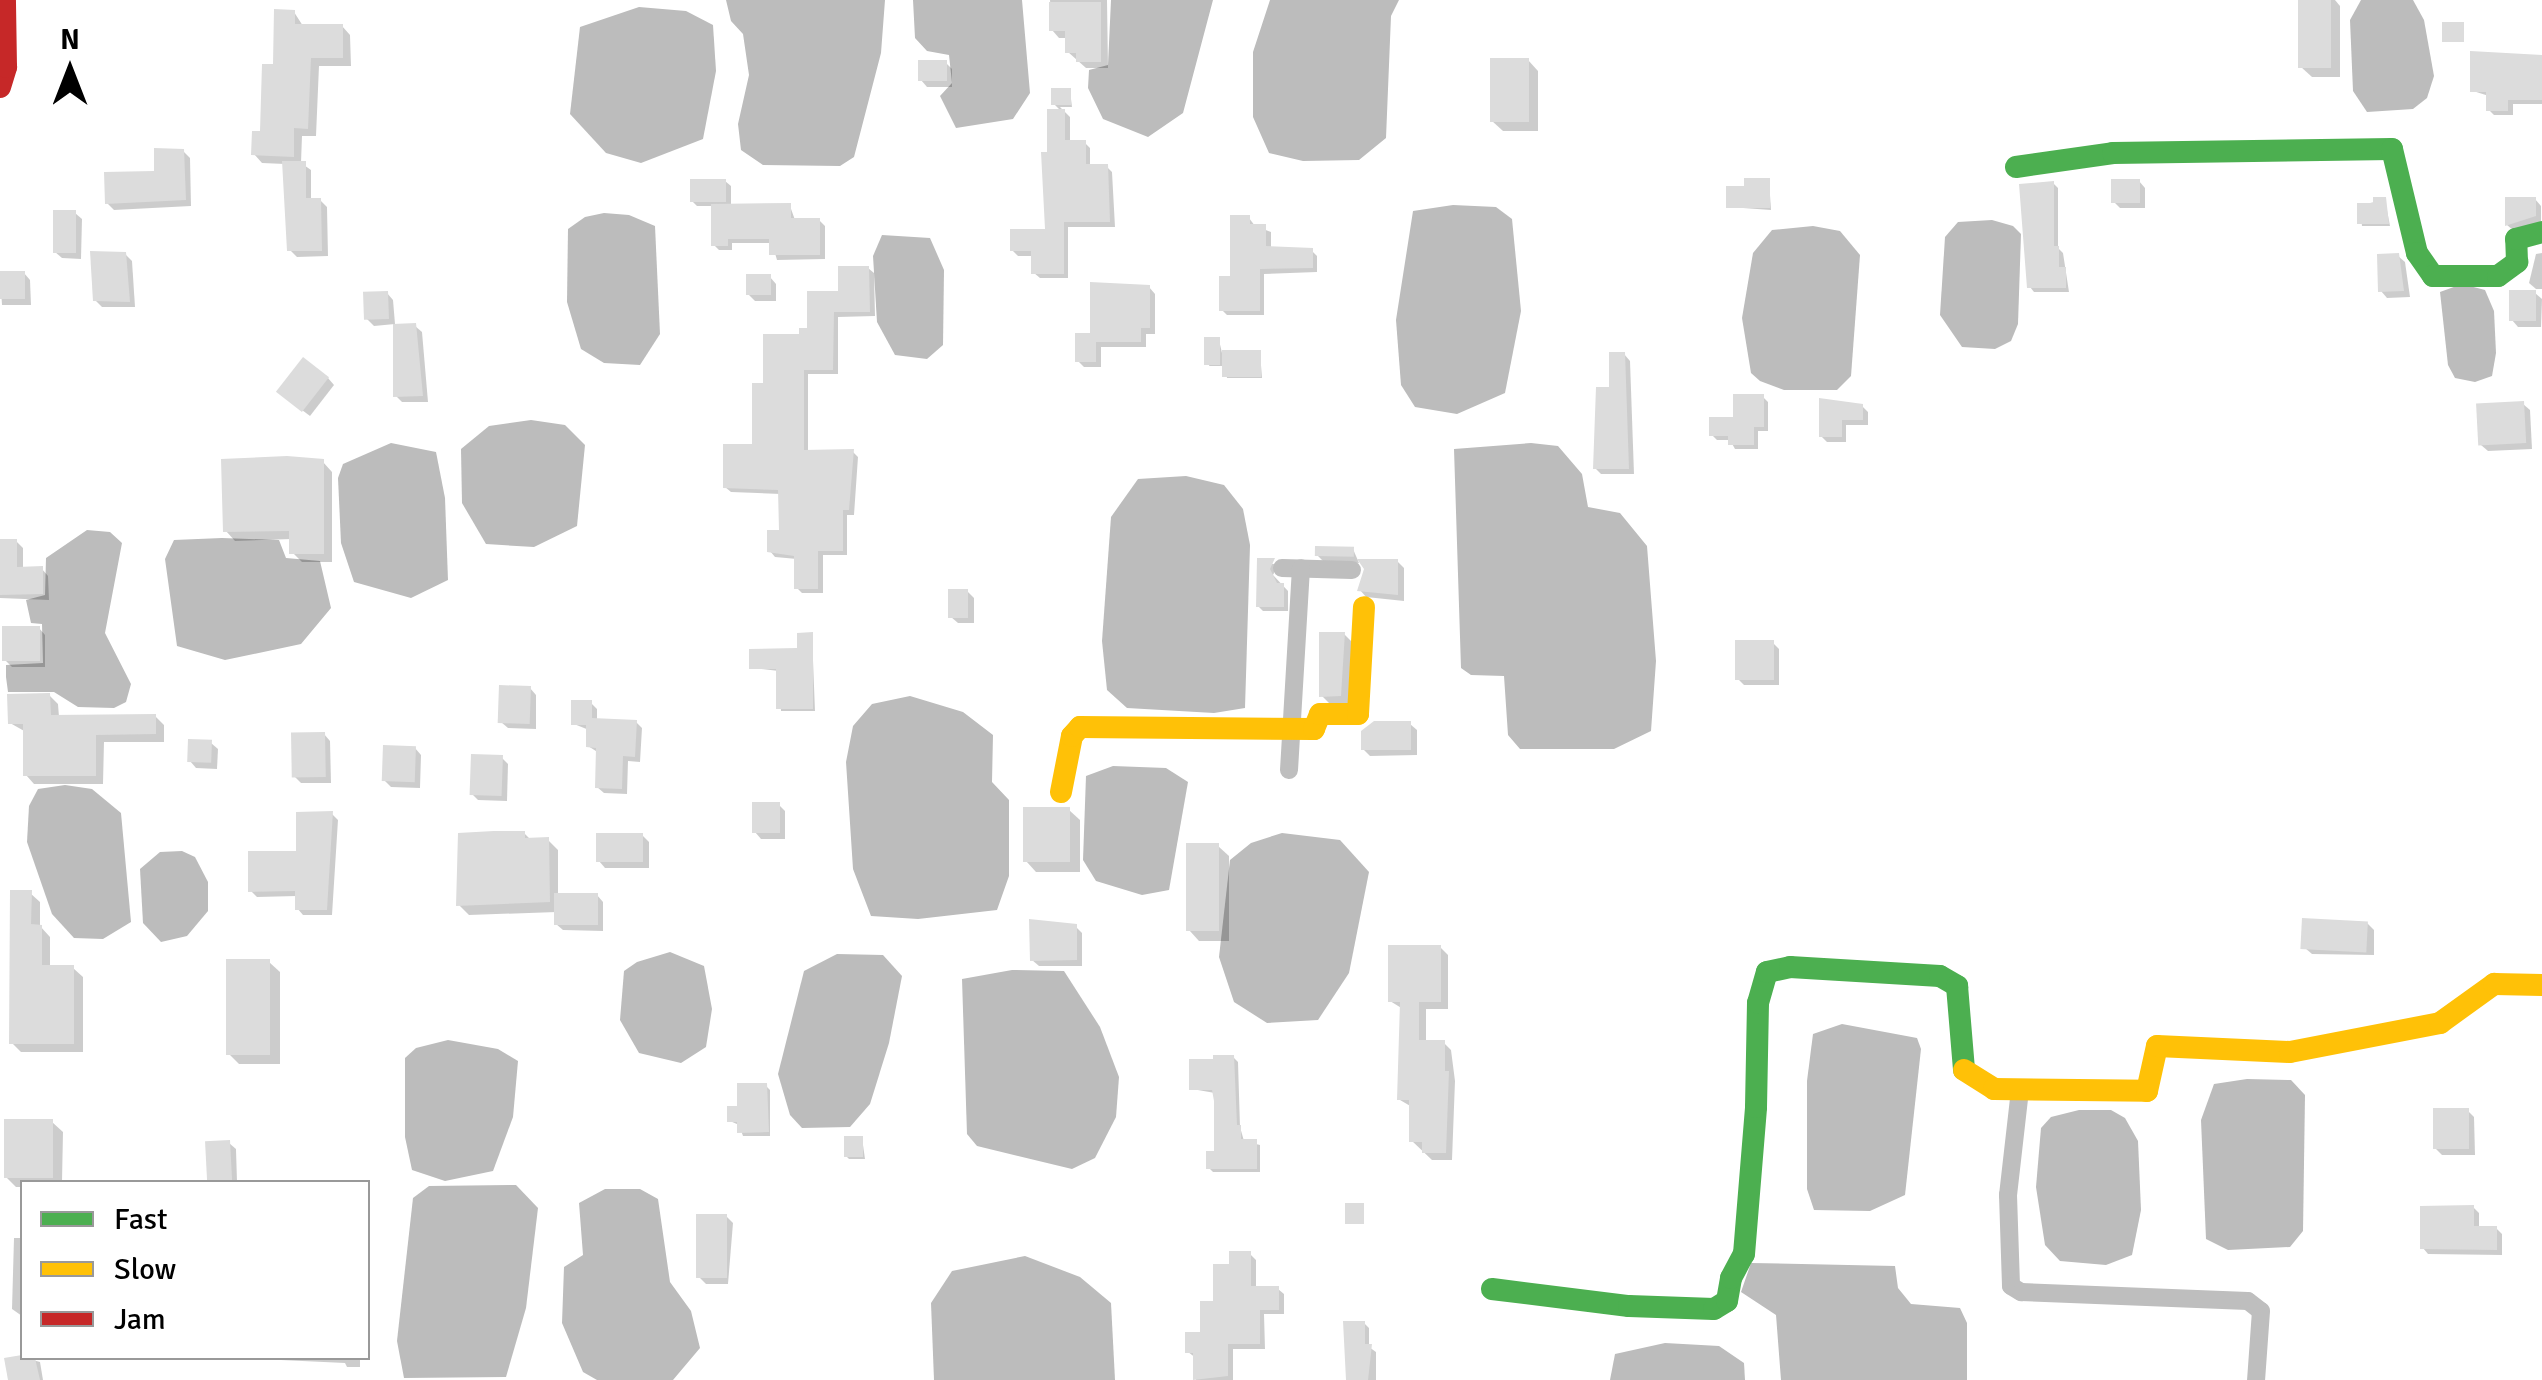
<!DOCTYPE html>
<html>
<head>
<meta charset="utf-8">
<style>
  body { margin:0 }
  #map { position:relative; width:2542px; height:1380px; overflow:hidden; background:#fff; font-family:Signika,sans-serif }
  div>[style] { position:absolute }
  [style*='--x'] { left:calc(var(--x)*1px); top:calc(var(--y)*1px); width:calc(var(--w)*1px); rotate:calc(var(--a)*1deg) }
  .water>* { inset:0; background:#bcbcbc }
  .shadow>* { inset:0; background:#0003 }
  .building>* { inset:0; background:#dcdcdc; transform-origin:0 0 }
  .street>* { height:18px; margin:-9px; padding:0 9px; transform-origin:9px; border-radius:9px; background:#bebebe }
  .fast>* { height:22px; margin:-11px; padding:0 11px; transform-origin:11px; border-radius:11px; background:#4caf50 }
  .slow>* { height:22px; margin:-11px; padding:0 11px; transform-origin:11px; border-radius:11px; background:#ffc107 }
  .jam>* { height:22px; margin:-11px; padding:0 11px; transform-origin:11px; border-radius:11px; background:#c62828 }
  span { translate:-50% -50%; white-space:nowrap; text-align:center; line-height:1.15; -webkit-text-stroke:10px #fff; paint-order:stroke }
  .legend { position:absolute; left:20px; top:1180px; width:350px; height:180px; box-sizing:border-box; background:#fff; border:2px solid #999; margin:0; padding:12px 18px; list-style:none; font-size:30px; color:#000 }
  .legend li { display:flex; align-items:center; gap:20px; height:50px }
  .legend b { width:50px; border:2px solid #999 }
  .north { position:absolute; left:20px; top:20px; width:100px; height:100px; -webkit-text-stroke:8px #fff; paint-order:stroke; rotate:0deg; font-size:28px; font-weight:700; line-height:40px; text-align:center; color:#000 }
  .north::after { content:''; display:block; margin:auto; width:35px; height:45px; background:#000; clip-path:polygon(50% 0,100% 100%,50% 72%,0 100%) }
</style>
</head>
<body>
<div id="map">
  <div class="water">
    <div style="clip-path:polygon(726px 0,885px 0,881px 53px,854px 157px,840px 166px,763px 165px,741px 150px,738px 124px,749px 75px,743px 34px,731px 21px)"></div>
    <div style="clip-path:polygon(1022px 0,1030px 93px,1013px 119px,956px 128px,940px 96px,952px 83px,949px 55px,927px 51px,915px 38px,913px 0)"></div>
    <div style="clip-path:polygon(1111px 0,1213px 0,1183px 113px,1148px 137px,1103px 119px,1088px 88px,1089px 70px,1108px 65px)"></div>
    <div style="clip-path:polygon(1270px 0,1399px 0,1391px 16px,1386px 138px,1359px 160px,1303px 161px,1269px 153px,1253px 117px,1253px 52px)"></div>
    <div style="clip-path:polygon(2361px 0,2413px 0,2424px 20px,2434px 76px,2427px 98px,2413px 109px,2367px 112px,2353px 91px,2350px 20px)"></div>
    <div style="clip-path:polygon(639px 7px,686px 11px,713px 25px,716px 71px,703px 139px,641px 163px,606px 153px,570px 114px,580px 27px)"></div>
    <div style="clip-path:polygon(1453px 205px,1496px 207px,1512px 219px,1521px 311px,1505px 393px,1457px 414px,1415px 407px,1401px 385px,1396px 320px,1413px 211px)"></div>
    <div style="clip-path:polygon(604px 213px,629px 215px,655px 226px,660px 334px,640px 365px,604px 363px,581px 349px,567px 302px,568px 229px,585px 217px)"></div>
    <div style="clip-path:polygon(1992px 220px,2013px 226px,2021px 234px,2018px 324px,2011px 341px,1995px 349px,1962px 347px,1940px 315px,1945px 237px,1958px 222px)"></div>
    <div style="clip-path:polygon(1813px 226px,1840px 231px,1860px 255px,1851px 376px,1837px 390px,1784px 390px,1760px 381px,1751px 373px,1742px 318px,1753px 253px,1772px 230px)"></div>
    <div style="clip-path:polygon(882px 235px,930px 238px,944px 270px,943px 345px,927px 359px,895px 355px,877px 322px,873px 256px)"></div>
    <div style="clip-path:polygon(2462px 284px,2485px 290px,2494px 311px,2496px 353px,2492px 376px,2475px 382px,2455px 378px,2448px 365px,2440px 292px)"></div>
    <div style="clip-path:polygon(531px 420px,565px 425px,585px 445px,577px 526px,534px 547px,486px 544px,462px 503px,461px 449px,489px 426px)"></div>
    <div style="clip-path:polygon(391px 443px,436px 452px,445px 498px,448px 580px,411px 598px,354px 582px,341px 543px,338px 478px,343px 464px)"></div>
    <div style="clip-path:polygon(1531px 443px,1558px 446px,1582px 474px,1588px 507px,1620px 513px,1647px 546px,1656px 661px,1651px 731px,1614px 749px,1520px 749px,1508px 735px,1504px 676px,1471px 675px,1461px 668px,1454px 449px)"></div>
    <div style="clip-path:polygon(1186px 476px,1224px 485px,1243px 509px,1250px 545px,1245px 708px,1214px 713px,1127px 708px,1107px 690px,1102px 641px,1111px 517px,1138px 479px)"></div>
    <div style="clip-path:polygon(87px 530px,110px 532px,122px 543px,105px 633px,131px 684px,126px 702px,114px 708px,78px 707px,54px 692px,8px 692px,6px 677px,6px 665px,43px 663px,42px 624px,31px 623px,26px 600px,45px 595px,46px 558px)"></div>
    <div style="clip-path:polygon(222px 538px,279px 540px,286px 558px,320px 561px,331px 608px,301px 644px,225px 660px,177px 646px,165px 559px,174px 540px)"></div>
    <div style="clip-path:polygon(910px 696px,963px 712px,993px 735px,992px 782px,1009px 800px,1009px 876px,997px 910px,918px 919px,871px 916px,853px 869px,846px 762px,853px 726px,872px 704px)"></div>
    <div style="clip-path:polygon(1113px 766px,1166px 768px,1188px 782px,1169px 890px,1142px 895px,1096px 881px,1083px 860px,1086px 776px)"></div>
    <div style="clip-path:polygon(65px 785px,92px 789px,121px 813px,131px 922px,103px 939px,74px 938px,52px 914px,27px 842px,29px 806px,38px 789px)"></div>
    <div style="clip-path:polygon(1282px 833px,1340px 840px,1369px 872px,1349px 973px,1318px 1020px,1267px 1023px,1234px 1002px,1219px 957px,1230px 860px,1251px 843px)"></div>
    <div style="clip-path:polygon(182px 851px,195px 857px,208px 882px,208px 911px,187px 936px,161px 942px,143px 923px,140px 869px,160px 852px)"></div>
    <div style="clip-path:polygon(670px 952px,704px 966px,712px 1009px,706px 1047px,681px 1063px,639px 1053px,620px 1020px,624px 971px,637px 962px)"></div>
    <div style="clip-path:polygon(837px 954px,883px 955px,902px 976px,889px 1043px,870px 1104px,850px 1127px,802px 1128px,790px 1115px,778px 1074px,804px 971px)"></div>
    <div style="clip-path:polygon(1012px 970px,1064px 971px,1100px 1027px,1119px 1077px,1116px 1117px,1095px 1158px,1072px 1169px,977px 1146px,967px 1134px,962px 979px)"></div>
    <div style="clip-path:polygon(1842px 1024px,1917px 1038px,1921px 1049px,1905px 1195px,1870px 1211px,1814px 1210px,1807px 1189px,1807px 1081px,1813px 1034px)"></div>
    <div style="clip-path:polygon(448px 1040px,498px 1049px,518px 1061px,513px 1117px,493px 1171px,445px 1181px,412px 1170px,405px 1137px,405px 1058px,416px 1048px)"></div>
    <div style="clip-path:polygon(2247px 1079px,2291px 1080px,2305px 1095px,2303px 1231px,2290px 1247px,2228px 1250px,2206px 1239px,2201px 1120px,2214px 1084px)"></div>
    <div style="clip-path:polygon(2079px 1110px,2111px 1110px,2125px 1118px,2138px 1141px,2141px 1210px,2132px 1255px,2106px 1265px,2060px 1261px,2045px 1245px,2036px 1187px,2041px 1128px,2051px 1117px)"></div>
    <div style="clip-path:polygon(516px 1185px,538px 1208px,526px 1308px,506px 1377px,404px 1378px,397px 1341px,413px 1198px,429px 1186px)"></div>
    <div style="clip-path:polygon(605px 1189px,640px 1189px,658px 1199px,670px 1282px,691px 1311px,700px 1348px,673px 1380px,597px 1380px,583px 1372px,562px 1323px,564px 1267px,583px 1255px,579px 1203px)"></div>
    <div style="clip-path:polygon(1025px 1256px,1080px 1277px,1111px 1303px,1115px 1380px,934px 1380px,931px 1303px,952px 1271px)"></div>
    <div style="clip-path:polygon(1751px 1263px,1895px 1266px,1898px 1288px,1911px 1304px,1960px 1308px,1967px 1323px,1967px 1380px,1781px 1380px,1776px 1315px,1741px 1292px)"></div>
    <div style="clip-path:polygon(1665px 1343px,1719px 1346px,1744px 1363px,1745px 1380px,1610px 1380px,1615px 1354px)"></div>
  </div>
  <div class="shadow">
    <div style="clip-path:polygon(1050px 0,1107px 0,1108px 68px,1086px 68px,1068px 52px,1068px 38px,1059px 38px,1052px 30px)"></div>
    <div style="clip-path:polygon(2301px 0,2335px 0,2340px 6px,2340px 77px,2312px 77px,2301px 67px)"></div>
    <div style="clip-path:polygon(294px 12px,303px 26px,342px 26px,350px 35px,351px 66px,319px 66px,316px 136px,302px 136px,301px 163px,311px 170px,311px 200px,320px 200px,327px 207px,328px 256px,297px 257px,290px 250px,285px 164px,262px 163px,254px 154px)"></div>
    <div style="clip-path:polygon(2542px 57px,2542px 104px,2513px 104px,2513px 115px,2494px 115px,2489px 110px,2489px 96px,2473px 91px)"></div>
    <div style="clip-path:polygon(1528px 60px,1538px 71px,1538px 131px,1503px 131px,1492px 121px)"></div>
    <div style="clip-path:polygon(946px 63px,952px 69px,952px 87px,927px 87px,921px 80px)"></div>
    <div style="clip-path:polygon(1070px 91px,1072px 107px,1060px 107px,1070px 117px,1070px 143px,1085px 143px,1090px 148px,1090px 167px,1107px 167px,1112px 172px,1115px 227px,1068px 227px,1068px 278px,1040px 278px,1034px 273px,1034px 256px,1018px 256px,1012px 250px,1047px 232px,1050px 154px,1061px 111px,1054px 104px)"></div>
    <div style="clip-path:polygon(183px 151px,190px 158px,191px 206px,114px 210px,107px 203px)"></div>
    <div style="clip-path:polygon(1769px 180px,1771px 210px,1729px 207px,1747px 188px)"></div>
    <div style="clip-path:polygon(725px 181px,731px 186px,731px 206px,790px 206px,795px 220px,819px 220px,825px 226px,825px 259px,777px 260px,772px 243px,732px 243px,732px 250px,719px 250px,714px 245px,714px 206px,697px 206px,692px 201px)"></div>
    <div style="clip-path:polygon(2139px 181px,2145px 188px,2145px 208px,2120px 208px,2114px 202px)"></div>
    <div style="clip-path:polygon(2053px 183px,2058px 188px,2058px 248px,2063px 253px,2069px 292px,2034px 292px,2030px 287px)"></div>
    <div style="clip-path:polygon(2535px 199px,2541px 206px,2541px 222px,2514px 231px,2507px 225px)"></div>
    <div style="clip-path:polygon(2385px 200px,2390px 226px,2362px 226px,2360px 205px)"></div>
    <div style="clip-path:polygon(75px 213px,82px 219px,81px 259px,62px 258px,55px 252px)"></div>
    <div style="clip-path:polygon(1249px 218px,1255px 226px,1271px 232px,1271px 249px,1312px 251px,1317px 256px,1317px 272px,1264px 274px,1264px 315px,1227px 315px,1222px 310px)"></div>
    <div style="clip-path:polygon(2542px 253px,2542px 289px,2536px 289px,2529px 283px,2536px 254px)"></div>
    <div style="clip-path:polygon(125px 254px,132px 261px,135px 307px,102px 307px,95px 300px)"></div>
    <div style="clip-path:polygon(2398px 256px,2405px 262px,2410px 297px,2387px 298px,2381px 291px)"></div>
    <div style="clip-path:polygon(868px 268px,874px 273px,875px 316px,838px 317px,838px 374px,808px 374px,808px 452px,853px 452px,858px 457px,854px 515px,847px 515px,847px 555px,823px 555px,823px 593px,802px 593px,797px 588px,797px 559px,775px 557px,770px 551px,781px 532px,781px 494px,731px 492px,725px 487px,755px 446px,765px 386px,802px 337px)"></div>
    <div style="clip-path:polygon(24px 273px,30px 280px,31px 305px,2px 305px,0 274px)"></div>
    <div style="clip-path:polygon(770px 277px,776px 284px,776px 301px,755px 301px,749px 295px)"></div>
    <div style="clip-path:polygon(1149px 287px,1155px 294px,1155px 334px,1146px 334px,1146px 347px,1101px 347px,1101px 367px,1084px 367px,1078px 361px,1093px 336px)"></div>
    <div style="clip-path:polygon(387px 293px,393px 300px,395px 324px,374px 326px,367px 319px)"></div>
    <div style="clip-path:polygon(2535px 293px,2542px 299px,2541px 327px,2518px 327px,2512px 320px)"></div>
    <div style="clip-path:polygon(415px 326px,422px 332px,428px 402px,402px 402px,396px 396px)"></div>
    <div style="clip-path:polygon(1219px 340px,1222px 353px,1260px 352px,1262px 378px,1227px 378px,1225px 366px,1209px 366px)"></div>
    <div style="clip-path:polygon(1624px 354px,1630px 361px,1634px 474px,1601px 474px,1595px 468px,1611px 390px)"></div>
    <div style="clip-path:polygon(328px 378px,334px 385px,310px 416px,286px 398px)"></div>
    <div style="clip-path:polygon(1763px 397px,1768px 402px,1768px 431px,1758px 431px,1758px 449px,1735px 449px,1730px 440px,1717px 440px,1712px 435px)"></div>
    <div style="clip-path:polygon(1821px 400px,1862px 406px,1868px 412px,1868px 425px,1846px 425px,1846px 442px,1827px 442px,1821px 436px)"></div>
    <div style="clip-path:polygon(2523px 404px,2530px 410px,2532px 449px,2488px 451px,2481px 445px)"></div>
    <div style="clip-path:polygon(323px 462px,332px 472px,332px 562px,302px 562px,292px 552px,292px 539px,235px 541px,226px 531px)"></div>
    <div style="clip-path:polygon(0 541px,16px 541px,23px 548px,23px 569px,42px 569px,48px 576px,49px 600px,0 598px)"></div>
    <div style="clip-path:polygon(1353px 549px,1359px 563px,1324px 562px,1317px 555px)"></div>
    <div style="clip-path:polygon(1259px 561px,1278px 565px,1273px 575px,1288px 591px,1288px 611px,1263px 611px,1258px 606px)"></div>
    <div style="clip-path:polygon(1397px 561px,1404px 568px,1404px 601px,1366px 597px,1360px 590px,1367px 569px)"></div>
    <div style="clip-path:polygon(967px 591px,974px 598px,974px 623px,958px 623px,951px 617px)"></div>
    <div style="clip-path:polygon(39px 628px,45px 635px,45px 667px,12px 667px,5px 660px)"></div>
    <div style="clip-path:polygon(1344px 634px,1355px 645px,1351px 706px,1332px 706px,1322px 696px)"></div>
    <div style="clip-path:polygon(812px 635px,815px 711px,781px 711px,779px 671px,752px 668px,799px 650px)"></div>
    <div style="clip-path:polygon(1772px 642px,1779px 649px,1779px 685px,1744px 685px,1738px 679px)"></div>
    <div style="clip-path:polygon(530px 688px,536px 695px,536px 729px,508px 728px,501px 722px)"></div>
    <div style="clip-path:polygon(49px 695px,58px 704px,59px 717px,155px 716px,164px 725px,164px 742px,104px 742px,103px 784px,34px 784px,26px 775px,26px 732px,10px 723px)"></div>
    <div style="clip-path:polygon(591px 703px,597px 709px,597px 720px,636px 722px,642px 728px,640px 762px,628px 761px,627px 794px,604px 793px,597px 787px,599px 753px,588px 746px,589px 730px,574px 724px)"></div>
    <div style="clip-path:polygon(1410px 724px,1417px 730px,1417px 755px,1370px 756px,1363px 749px)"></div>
    <div style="clip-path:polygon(324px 734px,330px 741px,331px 783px,301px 783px,295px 777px)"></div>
    <div style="clip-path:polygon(211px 743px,218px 749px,217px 769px,196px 768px,190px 761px)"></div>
    <div style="clip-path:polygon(415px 748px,421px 755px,420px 788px,391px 787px,384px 780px)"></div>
    <div style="clip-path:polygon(502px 758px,508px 764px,507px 801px,478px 800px,472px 794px)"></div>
    <div style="clip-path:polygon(779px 805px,785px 811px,785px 839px,761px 839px,755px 832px)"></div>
    <div style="clip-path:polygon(1069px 810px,1080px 820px,1080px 872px,1036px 872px,1026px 861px)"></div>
    <div style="clip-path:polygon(332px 814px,338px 820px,332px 915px,303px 915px,297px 908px,297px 896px,257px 897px,251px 891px,299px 854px)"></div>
    <div style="clip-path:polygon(524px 833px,531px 840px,548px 840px,558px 850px,558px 895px,597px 895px,603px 902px,603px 931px,563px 930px,556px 924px,557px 912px,469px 915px,459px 905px)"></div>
    <div style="clip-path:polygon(642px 835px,649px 842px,649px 868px,605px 868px,599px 861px)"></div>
    <div style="clip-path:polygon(1218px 846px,1229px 856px,1229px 941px,1199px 941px,1189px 930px)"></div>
    <div style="clip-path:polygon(30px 893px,40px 902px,40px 926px,50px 937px,50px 968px,73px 968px,83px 977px,83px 1052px,21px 1052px,12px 1043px)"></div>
    <div style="clip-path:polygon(2367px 923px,2374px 930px,2374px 955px,2312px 954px,2305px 948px)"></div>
    <div style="clip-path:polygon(1075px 926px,1082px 933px,1082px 966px,1039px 966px,1032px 960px)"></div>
    <div style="clip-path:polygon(1440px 947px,1448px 955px,1448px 1009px,1426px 1009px,1426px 1043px,1444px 1043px,1451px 1050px,1455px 1081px,1452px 1160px,1432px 1160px,1412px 1141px,1412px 1107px,1400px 1100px,1403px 1009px,1390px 1001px)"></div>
    <div style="clip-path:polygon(269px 962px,280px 972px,280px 1064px,239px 1064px,229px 1054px)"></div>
    <div style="clip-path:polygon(1234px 1058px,1238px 1062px,1240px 1127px,1244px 1141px,1260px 1145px,1260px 1172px,1213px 1172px,1209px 1168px,1217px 1153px,1215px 1093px,1192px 1089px)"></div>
    <div style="clip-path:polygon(766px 1086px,770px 1090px,770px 1136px,743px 1136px,739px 1125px,730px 1121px)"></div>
    <div style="clip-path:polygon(2468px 1111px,2474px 1117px,2475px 1155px,2442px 1155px,2435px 1148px)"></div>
    <div style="clip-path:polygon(52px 1122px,63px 1132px,62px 1182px,22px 1182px,22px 1187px,16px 1187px,6px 1177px)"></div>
    <div style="clip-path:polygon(862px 1138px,865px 1159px,849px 1159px,846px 1156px)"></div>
    <div style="clip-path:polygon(208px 1143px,229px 1143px,236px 1149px,237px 1182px,209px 1182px)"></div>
    <div style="clip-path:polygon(2473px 1207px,2479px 1213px,2479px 1228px,2496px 1228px,2502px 1234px,2502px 1255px,2428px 1254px,2423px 1248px)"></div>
    <div style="clip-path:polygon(726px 1216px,733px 1223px,728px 1284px,706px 1284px,699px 1277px)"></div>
    <div style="clip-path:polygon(14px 1238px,22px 1238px,22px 1316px,12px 1309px)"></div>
    <div style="clip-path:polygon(1250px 1254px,1256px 1260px,1256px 1289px,1278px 1289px,1284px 1294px,1284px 1314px,1264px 1314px,1265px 1349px,1233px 1349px,1233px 1380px,1196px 1380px,1196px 1358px,1188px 1352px,1203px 1335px,1231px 1266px)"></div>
    <div style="clip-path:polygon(1364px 1323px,1369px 1328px,1369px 1347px,1376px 1352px,1376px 1380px,1347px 1380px)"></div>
    <div style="clip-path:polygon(22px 1357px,40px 1362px,43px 1380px,11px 1380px)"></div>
    <div style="clip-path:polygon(240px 1358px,360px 1358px,360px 1367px,347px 1367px,345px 1363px)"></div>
  </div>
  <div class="building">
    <div style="left:2298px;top:0;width:33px;height:68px"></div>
    <div style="clip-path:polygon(1049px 2px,1101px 2px,1101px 62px,1076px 62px,1076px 53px,1065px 53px,1065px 31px,1049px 31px)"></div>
    <div style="clip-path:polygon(274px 9px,295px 10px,295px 24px,343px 24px,343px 58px,311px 58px,308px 129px,294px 128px,294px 157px,251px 155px,252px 131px,260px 131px,262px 64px,273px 64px)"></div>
    <div style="left:2442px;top:22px;width:22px;height:20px"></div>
    <div style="clip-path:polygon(2470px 51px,2542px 55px,2542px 100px,2508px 100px,2508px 111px,2486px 111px,2486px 92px,2470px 92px)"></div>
    <div style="left:1490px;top:58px;width:39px;height:64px"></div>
    <div style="left:918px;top:60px;width:29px;height:21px"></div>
    <div style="left:1051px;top:88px;width:20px;height:17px"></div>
    <div style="clip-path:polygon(1047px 109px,1065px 109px,1065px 140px,1086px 140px,1086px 164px,1108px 164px,1110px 222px,1064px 222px,1064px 274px,1031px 274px,1031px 251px,1010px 251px,1010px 229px,1045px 229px,1041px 152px,1047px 152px)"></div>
    <div style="clip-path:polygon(154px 148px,184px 149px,186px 200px,105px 204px,104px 172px,154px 171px)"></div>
    <div style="clip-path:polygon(282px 161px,306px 161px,306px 198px,321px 198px,322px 251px,287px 251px)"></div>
    <div style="clip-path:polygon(1744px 178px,1770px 178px,1770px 208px,1726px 208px,1726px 186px,1744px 186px)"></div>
    <div style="left:690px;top:179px;width:36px;height:23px"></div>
    <div style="left:2111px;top:179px;width:29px;height:24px"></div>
    <div style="clip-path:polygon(2054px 181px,2054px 246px,2059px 246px,2059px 267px,2066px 267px,2066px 288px,2027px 288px,2019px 184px)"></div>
    <div style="clip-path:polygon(2373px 197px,2386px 197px,2389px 224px,2357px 224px,2357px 203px,2373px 203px)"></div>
    <div style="clip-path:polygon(2505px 197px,2536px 197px,2536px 216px,2505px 226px)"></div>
    <div style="clip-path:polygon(791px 203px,791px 218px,820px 218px,820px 255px,769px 255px,769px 239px,728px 239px,728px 246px,711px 246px,711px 204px)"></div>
    <div style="left:53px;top:210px;width:23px;height:43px"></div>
    <div style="clip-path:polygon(1230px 215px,1250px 215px,1250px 224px,1266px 224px,1266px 246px,1313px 248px,1313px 268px,1260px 269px,1260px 311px,1219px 311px,1219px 276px,1230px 276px)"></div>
    <div style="clip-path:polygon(90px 251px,126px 252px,130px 302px,93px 301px)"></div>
    <div style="clip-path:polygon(2399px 253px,2404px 291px,2378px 292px,2377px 254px)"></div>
    <div style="clip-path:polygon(838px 266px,869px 266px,870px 312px,834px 312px,833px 370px,804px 370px,804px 450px,854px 449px,849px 510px,843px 510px,843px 551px,818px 551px,818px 589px,794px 589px,794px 556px,767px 552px,767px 530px,779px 530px,778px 490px,723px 488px,723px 444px,752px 444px,752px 383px,763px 383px,763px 334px,799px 334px,799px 328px,807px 328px,807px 291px,838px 291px)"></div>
    <div style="left:0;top:271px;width:25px;height:28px"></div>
    <div style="left:771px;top:274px;width:21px;height:25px;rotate:90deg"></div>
    <div style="clip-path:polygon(1090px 282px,1150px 285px,1150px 328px,1141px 328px,1141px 342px,1096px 342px,1096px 362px,1075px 362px,1075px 333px,1090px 333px)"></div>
    <div style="left:2509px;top:290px;width:27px;height:31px"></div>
    <div style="left:388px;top:291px;width:28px;height:25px;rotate:88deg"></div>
    <div style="clip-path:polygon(416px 323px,423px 396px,393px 397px,393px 324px)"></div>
    <div style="left:1220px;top:337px;width:28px;height:16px;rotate:90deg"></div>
    <div style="left:1261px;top:350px;width:27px;height:39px;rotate:90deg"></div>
    <div style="clip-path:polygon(1609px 352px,1625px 352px,1629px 469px,1593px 469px,1596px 387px,1609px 387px)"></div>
    <div style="left:303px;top:357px;width:33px;height:44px;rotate:38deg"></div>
    <div style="clip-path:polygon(1733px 394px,1764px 394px,1764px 427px,1754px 427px,1754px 445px,1728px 445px,1728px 436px,1709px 436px,1709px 417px,1733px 417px)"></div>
    <div style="clip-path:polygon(1819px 398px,1863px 404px,1863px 420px,1842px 420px,1842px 437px,1819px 437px)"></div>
    <div style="left:2524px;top:401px;width:42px;height:48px;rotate:87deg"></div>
    <div style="clip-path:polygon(287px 456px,324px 459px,324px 554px,289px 554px,289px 531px,223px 532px,221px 459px)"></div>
    <div style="clip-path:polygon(0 539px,17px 539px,17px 567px,43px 566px,43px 594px,0 595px)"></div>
    <div style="left:1315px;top:546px;width:39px;height:10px;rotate:1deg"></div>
    <div style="clip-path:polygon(1257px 558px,1275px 558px,1270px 569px,1277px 583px,1284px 583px,1284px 607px,1256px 607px)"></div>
    <div style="clip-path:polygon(1357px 559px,1398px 559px,1398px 595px,1357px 591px,1364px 569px)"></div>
    <div style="left:948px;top:589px;width:20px;height:29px"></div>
    <div style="left:2px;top:626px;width:38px;height:35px"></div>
    <div style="clip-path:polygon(813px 632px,813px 709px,776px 709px,776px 669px,749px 669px,749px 649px,797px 648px,797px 633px)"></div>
    <div style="clip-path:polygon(1319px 632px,1345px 632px,1341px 696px,1319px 697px)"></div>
    <div style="left:1735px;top:640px;width:39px;height:40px"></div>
    <div style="left:499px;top:685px;width:32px;height:38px;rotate:2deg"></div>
    <div style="clip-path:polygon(50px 693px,51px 715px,156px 714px,156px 734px,96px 735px,96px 776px,23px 776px,23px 724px,8px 724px,7px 694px)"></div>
    <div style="clip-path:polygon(571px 700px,592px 700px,592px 718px,637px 720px,635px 757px,623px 756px,622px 789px,595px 788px,596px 748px,586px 747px,586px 725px,571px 725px)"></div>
    <div style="clip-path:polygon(1374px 721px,1411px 721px,1411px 750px,1361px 750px,1361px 731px)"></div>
    <div style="left:325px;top:732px;width:45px;height:34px;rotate:89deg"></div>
    <div style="left:188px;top:739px;width:24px;height:23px;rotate:2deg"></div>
    <div style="left:383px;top:745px;width:33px;height:36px;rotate:2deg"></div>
    <div style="left:471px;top:754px;width:32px;height:41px;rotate:2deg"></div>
    <div style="left:752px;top:802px;width:28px;height:31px"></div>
    <div style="left:1023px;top:807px;width:47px;height:55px"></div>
    <div style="clip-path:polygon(333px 811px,327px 910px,295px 910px,295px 891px,248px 892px,248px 851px,296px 851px,296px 812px)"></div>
    <div style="clip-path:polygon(494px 831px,525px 831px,525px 838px,549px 837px,550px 902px,456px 906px,458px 833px)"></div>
    <div style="left:596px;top:833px;width:47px;height:29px"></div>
    <div style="left:1186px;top:843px;width:33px;height:88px"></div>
    <div style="clip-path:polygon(10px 890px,32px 890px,31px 924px,42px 925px,42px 965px,74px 965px,74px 1044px,9px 1044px)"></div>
    <div style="left:554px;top:893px;width:44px;height:32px"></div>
    <div style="left:2302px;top:918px;width:66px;height:31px;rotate:3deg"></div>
    <div style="clip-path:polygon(1029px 919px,1077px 924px,1077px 960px,1030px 961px)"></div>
    <div style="clip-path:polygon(1388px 945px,1441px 945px,1441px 1002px,1419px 1002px,1419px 1040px,1445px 1040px,1445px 1071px,1449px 1071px,1446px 1153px,1422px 1153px,1422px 1142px,1409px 1142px,1409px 1100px,1397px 1100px,1400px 1002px,1388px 1002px)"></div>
    <div style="left:226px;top:959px;width:44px;height:96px"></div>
    <div style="clip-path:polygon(1213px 1055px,1234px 1055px,1237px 1125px,1241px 1125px,1241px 1139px,1257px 1139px,1257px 1169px,1206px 1169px,1206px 1151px,1214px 1151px,1214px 1101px,1212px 1090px,1189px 1090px,1189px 1059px,1213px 1059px)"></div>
    <div style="clip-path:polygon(737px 1083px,767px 1083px,769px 1132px,737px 1133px,737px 1122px,727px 1122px,727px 1106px,737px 1106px)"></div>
    <div style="left:2433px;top:1108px;width:36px;height:41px"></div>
    <div style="left:4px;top:1119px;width:49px;height:59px"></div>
    <div style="left:844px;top:1136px;width:19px;height:21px"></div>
    <div style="left:230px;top:1140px;width:42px;height:25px;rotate:87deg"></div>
    <div style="left:1345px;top:1203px;width:19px;height:21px"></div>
    <div style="clip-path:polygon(2474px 1205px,2474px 1226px,2497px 1226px,2497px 1250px,2420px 1249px,2420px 1206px)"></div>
    <div style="left:696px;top:1214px;width:31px;height:64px"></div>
    <div style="clip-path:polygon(1229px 1251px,1251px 1251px,1251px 1286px,1279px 1286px,1279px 1310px,1260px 1310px,1260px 1344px,1228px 1344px,1228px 1376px,1193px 1380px,1193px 1353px,1185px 1353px,1185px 1332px,1200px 1332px,1200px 1301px,1213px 1301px,1213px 1264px,1229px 1264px)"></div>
    <div style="clip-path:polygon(1343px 1321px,1365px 1321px,1365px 1344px,1372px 1344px,1368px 1380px,1346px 1380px)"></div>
    <div style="clip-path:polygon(22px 1355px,35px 1358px,40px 1380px,8px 1380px,4px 1358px)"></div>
  </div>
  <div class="street">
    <div style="--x:1282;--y:568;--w:70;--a:1.6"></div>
    <div style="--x:1289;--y:770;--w:202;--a:-86.6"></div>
    <div style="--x:2020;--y:1090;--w:106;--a:96.5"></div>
    <div style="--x:2008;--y:1195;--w:91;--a:88.1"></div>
    <div style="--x:2011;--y:1286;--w:12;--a:31"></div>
    <div style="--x:2021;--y:1292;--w:227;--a:2.3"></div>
    <div style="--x:2248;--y:1301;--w:16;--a:38"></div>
    <div style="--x:2261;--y:1311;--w:69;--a:94.1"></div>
  </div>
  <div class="fast">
    <div style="--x:2016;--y:167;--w:98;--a:-8.2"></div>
    <div style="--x:2113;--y:153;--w:279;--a:-0.8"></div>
    <div style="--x:2392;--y:149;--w:107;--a:76.5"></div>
    <div style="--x:2417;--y:253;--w:28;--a:55"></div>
    <div style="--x:2433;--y:276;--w:65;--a:0"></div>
    <div style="--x:2498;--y:276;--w:24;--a:-36"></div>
    <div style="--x:2517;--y:262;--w:23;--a:-92"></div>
    <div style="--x:2516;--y:239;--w:27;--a:-15"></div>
    <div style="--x:1492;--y:1289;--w:138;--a:7.1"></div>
    <div style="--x:1629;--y:1306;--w:85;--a:2"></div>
    <div style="--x:1714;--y:1309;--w:15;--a:-32"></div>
    <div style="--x:1727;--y:1301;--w:23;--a:-80"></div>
    <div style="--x:1731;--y:1278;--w:27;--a:-62"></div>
    <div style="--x:1744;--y:1254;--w:147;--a:-85.3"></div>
    <div style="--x:1756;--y:1107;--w:104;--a:-88.9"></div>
    <div style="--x:1758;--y:1003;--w:32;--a:-74"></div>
    <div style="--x:1767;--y:972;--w:24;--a:-12"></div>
    <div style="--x:1790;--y:967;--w:150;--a:3.4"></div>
    <div style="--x:1940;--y:976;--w:20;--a:30"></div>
    <div style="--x:1957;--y:986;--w:84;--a:85.2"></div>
  </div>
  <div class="slow">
    <div style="--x:1061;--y:792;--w:57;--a:-78.9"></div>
    <div style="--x:1072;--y:736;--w:12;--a:-48"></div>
    <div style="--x:1080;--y:727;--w:234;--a:0.5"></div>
    <div style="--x:1314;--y:729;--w:16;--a:-68"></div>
    <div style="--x:1320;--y:714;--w:38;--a:0"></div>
    <div style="--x:1358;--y:714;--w:107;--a:-86.8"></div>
    <div style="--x:1964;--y:1070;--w:36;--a:32"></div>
    <div style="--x:1994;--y:1089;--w:153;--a:0.7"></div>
    <div style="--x:2147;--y:1091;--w:46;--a:-77.5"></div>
    <div style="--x:2157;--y:1046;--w:133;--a:2.6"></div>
    <div style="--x:2290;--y:1052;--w:153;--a:-10.9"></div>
    <div style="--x:2440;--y:1023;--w:67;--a:-35.8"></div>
    <div style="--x:2494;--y:984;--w:48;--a:1.2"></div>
  </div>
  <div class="jam">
    <div style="--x:0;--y:87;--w:21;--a:-73"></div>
    <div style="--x:6;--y:67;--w:67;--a:-90.9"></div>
  </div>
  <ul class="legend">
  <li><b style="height:12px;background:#4caf50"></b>Fast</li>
  <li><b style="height:12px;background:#ffc107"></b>Slow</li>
  <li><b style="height:12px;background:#c62828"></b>Jam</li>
  </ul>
  <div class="north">N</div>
</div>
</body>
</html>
